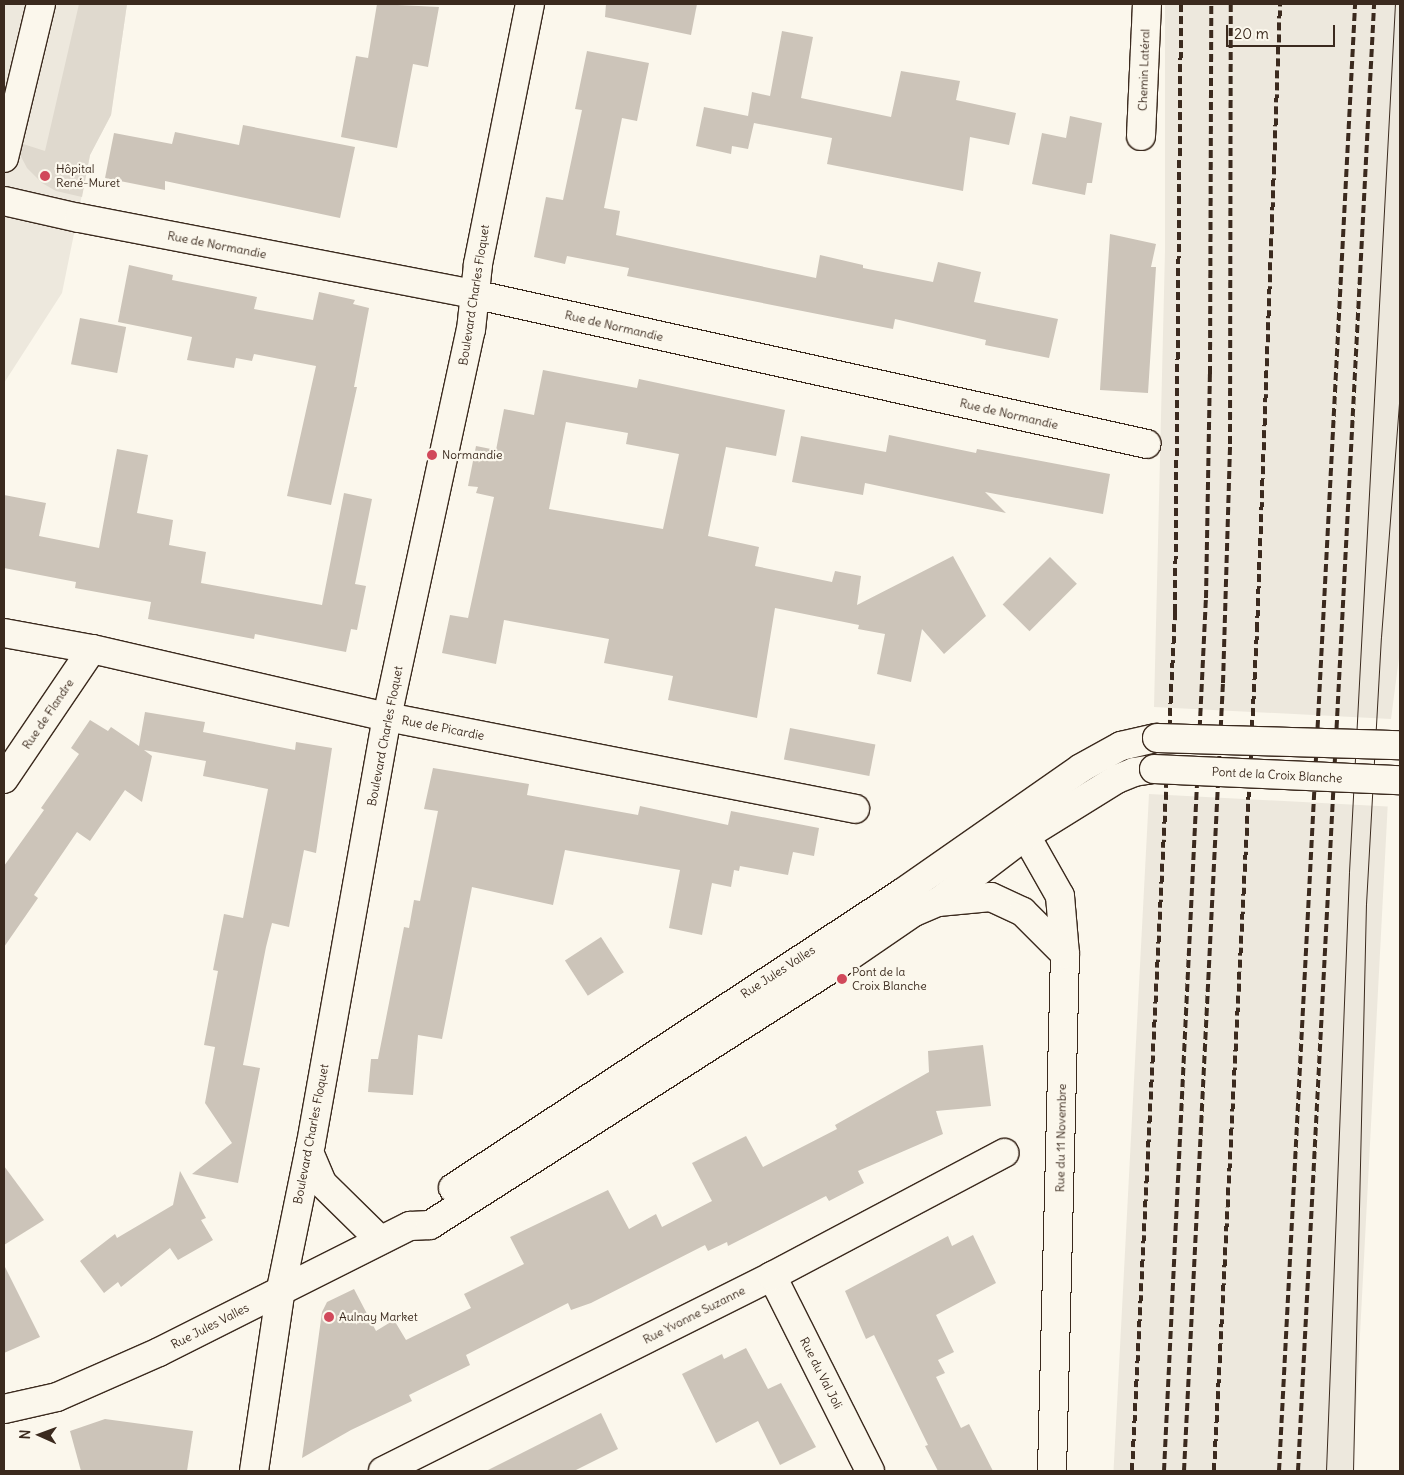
<!DOCTYPE html>
<html>
<head>
<meta charset="utf-8">
<style>
  body { margin:0 }
  #map { position:relative; width:1404px; height:1475px; overflow:hidden; background:#fbf7ec; font-family:Delius,sans-serif }
  div>[style] { position:absolute }
  [style*='--x'] { left:calc(var(--x)*1px); top:calc(var(--y)*1px); width:calc(var(--w)*1px); rotate:calc(var(--a)*1deg) }
  .built>* { inset:0; background:#ede8dd; transform-origin:0 0 }
  .green>* { inset:0; background:#dfd9ce }
  .building>* { inset:0; background:#ccc4b9; transform-origin:0 0 }
  .roads { filter:drop-shadow(1px 0 #3b2a1e) drop-shadow(-1px 0 #3b2a1e) drop-shadow(0 1px #3b2a1e) drop-shadow(0 -1px #3b2a1e) }
  .minor>* { height:28px; margin:-14px; padding:0 14px; transform-origin:14px; border-radius:14px; background:#fbf7ec }
  .tram>* { height:1px; margin:-0.5px; padding:0 0.5px; transform-origin:0.5px; border-radius:0.5px; background:#3b2a1e }
  .rail>* { height:4px; margin-top:-2px; transform-origin:0; background:repeating-linear-gradient(90deg,#3b2a1e 0 8px,transparent 0 12px) }
  .bridges { filter:drop-shadow(1px 0 #3b2a1e) drop-shadow(-1px 0 #3b2a1e) drop-shadow(0 1px #3b2a1e) drop-shadow(0 -1px #3b2a1e) }
  .minor-bridge>* { height:28px; margin:-14px; padding:0 14px; transform-origin:14px; border-radius:14px; background:#fbf7ec }
  .dots>* { width:14px; height:14px; translate:-50% -50%; box-sizing:border-box; border:2px solid #fbf7ec; border-radius:50% }
  span { translate:-50% -50%; white-space:nowrap; text-align:center; line-height:1.15; -webkit-text-stroke:4.5px #fbf7ec; paint-order:stroke }
  .street-label { font-size:12px; color:#3b2a1e }
  .poi-label { font-size:12px; color:#3b2a1e }
  .left { translate:0 -50%; text-align:left }
  .frame { position:absolute; inset:0; border:5px solid #3b2a1e; pointer-events:none }
  .north { position:absolute; left:15px; top:1410px; width:50px; height:50px; -webkit-text-stroke:4px #fbf7ec; paint-order:stroke; rotate:272deg; font-size:14px; font-weight:700; line-height:20px; text-align:center; color:#3b2a1e }
  .north::after { content:''; display:block; margin:auto; width:18px; height:22px; background:#3b2a1e; clip-path:polygon(50% 0,100% 100%,50% 72%,0 100%) }
  .scale { position:absolute; left:1226px; top:25px; width:109px; height:22px; box-sizing:border-box; border:2px solid #3b2a1e; border-top:0; padding-left:6px; font-size:15px; line-height:18px; white-space:nowrap; color:#3b2a1e; -webkit-text-stroke:4px #fbf7ec; paint-order:stroke }
</style>
</head>
<body>
<div id="map">
  <div class="built">
    <div style="clip-path:polygon(4px 4px,127px 4px,111px 115px,90px 155px,62px 293px,4px 383px)"></div>
    <div style="clip-path:polygon(1165px 4px,1400px 4px,1400px 650px,1391px 719px,1154px 707px,1165px 251px)"></div>
    <div style="left:1149px;top:794px;width:239px;height:678px;rotate:3deg"></div>
  </div>
  <div class="green">
    <div style="clip-path:polygon(79px 4px,127px 4px,111px 115px,90px 155px,82px 197px,56px 191px,42px 183px,27px 168px,18px 151px,20px 143px,45px 151px)"></div>
  </div>
  <div class="building">
    <div style="clip-path:polygon(377px 4px,439px 7px,428px 67px,413px 64px,397px 148px,341px 137px,356px 56px,368px 58px)"></div>
    <div style="clip-path:polygon(606px 4px,697px 4px,691px 35px,605px 17px)"></div>
    <div style="clip-path:polygon(782px 31px,813px 37px,801px 98px,891px 117px,901px 71px,960px 81px,956px 100px,1016px 113px,1009px 145px,970px 137px,963px 191px,827px 164px,832px 138px,754px 123px,748px 149px,732px 146px,731px 154px,696px 146px,704px 107px,748px 116px,752px 92px,770px 96px)"></div>
    <div style="clip-path:polygon(587px 51px,649px 63px,637px 121px,622px 118px,604px 208px,620px 211px,616px 235px,816px 278px,820px 255px,863px 265px,863px 268px,933px 282px,938px 262px,981px 272px,974px 302px,1058px 319px,1049px 358px,985px 345px,986px 340px,895px 319px,893px 329px,627px 276px,629px 268px,567px 256px,565px 264px,534px 257px,546px 197px,563px 200px,582px 110px,575px 109px)"></div>
    <div style="clip-path:polygon(1070px 116px,1102px 123px,1092px 183px,1087px 183px,1085px 195px,1032px 184px,1042px 133px,1066px 138px)"></div>
    <div style="clip-path:polygon(243px 125px,355px 147px,340px 218px,165px 181px,165px 190px,105px 178px,114px 133px,172px 144px,175px 132px,239px 145px)"></div>
    <div style="clip-path:polygon(1110px 234px,1156px 244px,1151px 267px,1156px 267px,1148px 393px,1100px 390px)"></div>
    <div style="clip-path:polygon(129px 265px,173px 275px,172px 280px,257px 297px,254px 309px,313px 320px,319px 292px,355px 300px,353px 304px,369px 308px,354px 387px,357px 387px,331px 505px,287px 496px,316px 366px,254px 354px,252px 361px,236px 358px,234px 368px,187px 360px,192px 337px,118px 322px)"></div>
    <div style="left:80px;top:318px;width:47px;height:47px;rotate:11deg"></div>
    <div style="clip-path:polygon(evenodd,543px 370px,637px 388px,639px 379px,785px 410px,776px 456px,726px 447px,708px 536px,759px 547px,755px 566px,832px 582px,835px 571px,861px 576px,857px 605px,953px 556px,986px 616px,944px 654px,922px 629px,911px 682px,877px 674px,885px 634px,858px 629px,859px 625px,775px 608px,757px 718px,668px 700px,673px 676px,604px 663px,609px 639px,504px 620px,496px 664px,442px 653px,450px 615px,468px 618px,494px 497px,476px 493px,478px 487px,468px 486px,476px 446px,496px 450px,504px 409px,534px 415px,543px 370px,566px 422px,628px 433px,626px 444px,679px 454px,663px 529px,549px 509px,566px 422px)"></div>
    <div style="clip-path:polygon(889px 435px,976px 453px,977px 449px,1110px 474px,1103px 514px,985px 492px,1006px 513px,865px 483px,863px 495px,792px 482px,801px 436px,886px 452px)"></div>
    <div style="clip-path:polygon(117px 449px,148px 455px,137px 513px,173px 520px,169px 545px,206px 552px,201px 583px,322px 605px,344px 493px,372px 499px,355px 584px,366px 586px,357px 630px,351px 629px,346px 652px,255px 634px,254px 639px,148px 619px,151px 602px,75px 588px,76px 582px,4px 568px,4px 495px,46px 503px,39px 536px,99px 548px)"></div>
    <div style="left:1050px;top:557px;width:38px;height:67px;rotate:45deg"></div>
    <div style="clip-path:polygon(145px 712px,205px 722px,203px 732px,295px 750px,296px 742px,332px 748px,316px 853px,304px 850px,289px 927px,272px 923px,266px 947px,243px 1065px,260px 1068px,238px 1183px,192px 1174px,232px 1143px,205px 1103px,215px 1047px,204px 1045px,218px 971px,213px 970px,224px 914px,243px 918px,268px 789px,203px 776px,206px 761px,144px 750px,152px 756px,142px 802px,125px 790px,90px 841px,77px 832px,34px 895px,38px 898px,4px 947px,4px 866px,44px 810px,41px 808px,79px 754px,71px 748px,90px 720px,108px 731px,111px 727px,139px 746px)"></div>
    <div style="left:790px;top:728px;width:87px;height:32px;rotate:11deg"></div>
    <div style="clip-path:polygon(433px 768px,529px 784px,527px 795px,638px 815px,640px 806px,728px 825px,731px 811px,819px 828px,814px 856px,793px 852px,788px 875px,740px 866px,739px 871px,734px 870px,731px 887px,712px 883px,702px 935px,669px 928px,680px 870px,565px 850px,553px 905px,472px 887px,442px 1039px,418px 1035px,413px 1095px,368px 1092px,371px 1059px,378px 1059px,404px 927px,409px 928px,414px 900px,420px 901px,438px 811px,424px 809px)"></div>
    <div style="left:601px;top:937px;width:42px;height:43px;rotate:57deg"></div>
    <div style="clip-path:polygon(983px 1045px,991px 1106px,936px 1111px,943px 1134px,858px 1171px,864px 1183px,829px 1201px,826px 1196px,728px 1246px,727px 1242px,708px 1251px,705px 1245px,591px 1303px,571px 1310px,568px 1303px,466px 1355px,470px 1365px,409px 1395px,412px 1401px,351px 1430px,302px 1458px,322px 1312px,327px 1302px,354px 1289px,376px 1331px,394px 1320px,406px 1340px,471px 1308px,464px 1294px,524px 1264px,510px 1237px,608px 1190px,629px 1229px,656px 1214px,662px 1227px,712px 1201px,692px 1163px,746px 1136px,763px 1167px,837px 1129px,835px 1125px,929px 1072px,928px 1051px)"></div>
    <div style="clip-path:polygon(4px 1166px,44px 1220px,4px 1245px)"></div>
    <div style="clip-path:polygon(180px 1171px,206px 1218px,201px 1220px,213px 1240px,178px 1260px,170px 1248px,121px 1287px,118px 1282px,104px 1293px,80px 1261px,115px 1234px,117px 1238px,173px 1205px)"></div>
    <div style="clip-path:polygon(973px 1235px,996px 1283px,936px 1315px,954px 1352px,938px 1360px,945px 1373px,936px 1377px,961px 1428px,969px 1424px,993px 1471px,938px 1471px,925px 1446px,928px 1445px,874px 1335px,866px 1339px,845px 1291px,948px 1236px,952px 1246px)"></div>
    <div style="clip-path:polygon(4px 1265px,40px 1337px,4px 1353px)"></div>
    <div style="clip-path:polygon(746px 1348px,768px 1389px,781px 1383px,816px 1447px,780px 1465px,758px 1421px,716px 1443px,682px 1374px,722px 1354px,724px 1359px)"></div>
    <div style="clip-path:polygon(601px 1413px,618px 1449px,574px 1471px,486px 1471px)"></div>
    <div style="clip-path:polygon(105px 1419px,193px 1431px,187px 1471px,81px 1471px,70px 1431px)"></div>
  </div>
  <div class="roads">
    <div class="minor">
      <div style="--x:1141;--y:136;--w:132;--a:-87.4"></div>
      <div style="--x:4;--y:158;--w:158;--a:-76.5"></div>
      <div style="--x:4;--y:201;--w:77;--a:12.8"></div>
      <div style="--x:79;--y:218;--w:401;--a:10.9"></div>
      <div style="--x:473;--y:294;--w:690;--a:12.55"></div>
      <div style="--x:4;--y:633;--w:89;--a:10.3"></div>
      <div style="--x:92;--y:649;--w:303;--a:13"></div>
      <div style="--x:387;--y:717;--w:477;--a:11.1"></div>
      <div style="--x:4;--y:779;--w:157;--a:-55.9"></div>
      <div style="--x:1017;--y:820;--w:87;--a:60.5"></div>
      <div style="--x:1060;--y:896;--w:58;--a:85.1"></div>
      <div style="--x:1065;--y:954;--w:517;--a:91.44"></div>
      <div style="--x:938;--y:902;--w:53;--a:-5.4"></div>
      <div style="--x:991;--y:897;--w:35;--a:25"></div>
      <div style="--x:1023;--y:912;--w:59;--a:45"></div>
      <div style="--x:309;--y:1152;--w:34;--a:67"></div>
      <div style="--x:322;--y:1183;--w:81;--a:44.5"></div>
      <div style="--x:453;--y:1188;--w:537;--a:-33.31"></div>
      <div style="--x:902;--y:893;--w:218;--a:-34.9"></div>
      <div style="--x:1081;--y:768;--w:46;--a:-28.8"></div>
      <div style="--x:1121;--y:746;--w:37;--a:-13"></div>
      <div style="--x:772;--y:1276;--w:218;--a:63.3"></div>
      <div style="--x:4;--y:1409;--w:54;--a:-12.8"></div>
      <div style="--x:57;--y:1397;--w:111;--a:-23.8"></div>
      <div style="--x:159;--y:1352;--w:281;--a:-26.7"></div>
      <div style="--x:410;--y:1226;--w:20;--a:-3"></div>
      <div style="--x:430;--y:1225;--w:488;--a:-32.6"></div>
      <div style="--x:841;--y:962;--w:88;--a:-34.4"></div>
      <div style="--x:914;--y:912;--w:26;--a:-23"></div>
      <div style="--x:938;--y:902;--w:109;--a:-37.2"></div>
      <div style="--x:1025;--y:836;--w:108;--a:-31.8"></div>
      <div style="--x:1117;--y:779;--w:18;--a:-22"></div>
      <div style="--x:1134;--y:772;--w:20;--a:-9"></div>
      <div style="--x:254;--y:1471;--w:184;--a:-81.6"></div>
      <div style="--x:281;--y:1289;--w:149;--a:-78.4"></div>
      <div style="--x:311;--y:1143;--w:433;--a:-79.9"></div>
      <div style="--x:387;--y:717;--w:396;--a:-77.8"></div>
      <div style="--x:471;--y:330;--w:66;--a:-83.9"></div>
      <div style="--x:478;--y:264;--w:265;--a:-78.7"></div>
      <div style="--x:383;--y:1471;--w:435;--a:-26.6"></div>
      <div style="--x:772;--y:1276;--w:263;--a:-27.9"></div>
    </div>
  </div>
  <div class="tram">
    <div style="--x:1326;--y:1471;--w:599;--a:-87.8"></div>
    <div style="--x:1349;--y:872;--w:869;--a:-86.97"></div>
    <div style="--x:1353;--y:1471;--w:567;--a:-88.69"></div>
    <div style="--x:1366;--y:904;--w:267;--a:-86.8"></div>
    <div style="--x:1381;--y:637;--w:247;--a:-85.6"></div>
  </div>
  <div class="rail">
    <div style="--x:1132;--y:1471;--w:860;--a:-87.13"></div>
    <div style="--x:1175;--y:612;--w:608;--a:-89.43"></div>
    <div style="--x:1164;--y:1471;--w:874;--a:-87.25"></div>
    <div style="--x:1206;--y:598;--w:224;--a:-89"></div>
    <div style="--x:1210;--y:374;--w:370;--a:-89.8"></div>
    <div style="--x:1184;--y:1471;--w:789;--a:-87.17"></div>
    <div style="--x:1223;--y:683;--w:239;--a:-88.3"></div>
    <div style="--x:1230;--y:444;--w:440;--a:-89.9"></div>
    <div style="--x:1214;--y:1471;--w:842;--a:-87.07"></div>
    <div style="--x:1257;--y:630;--w:626;--a:-87.9"></div>
    <div style="--x:1279;--y:1471;--w:1469;--a:-87.03"></div>
    <div style="--x:1298;--y:1471;--w:1469;--a:-87.03"></div>
  </div>
  <div class="bridges">
    <div class="minor-bridge">
      <div style="--x:1157;--y:738;--w:243;--a:1.7"></div>
      <div style="--x:1154;--y:769;--w:246;--a:2.6"></div>
    </div>
  </div>
  <div class="dots">
    <div style="left:45px;top:176px;background:#d1495b"></div>
    <div style="left:432px;top:455px;background:#d1495b"></div>
    <div style="left:842px;top:979px;background:#d1495b"></div>
    <div style="left:329px;top:1317px;background:#d1495b"></div>
  </div>
  <div class="street-label">
    <span style="left:1144px;top:70px;rotate:-88deg">Chemin Latéral</span>
    <span style="left:217px;top:245px;rotate:11deg">Rue de Normandie</span>
    <span style="left:474px;top:295px;rotate:-81deg">Boulevard Charles Floquet</span>
    <span style="left:614px;top:326px;rotate:13deg">Rue de Normandie</span>
    <span style="left:1009px;top:414px;rotate:13deg">Rue de Normandie</span>
    <span style="left:48px;top:714px;rotate:-56deg">Rue de Flandre</span>
    <span style="left:443px;top:728px;rotate:11deg">Rue de Picardie</span>
    <span style="left:385px;top:736px;rotate:-79deg">Boulevard Charles Floquet</span>
    <span style="left:1277px;top:775px;rotate:3deg">Pont de la Croix Blanche</span>
    <span style="left:778px;top:972px;rotate:-33deg">Rue Jules Valles</span>
    <span style="left:311px;top:1134px;rotate:-79deg">Boulevard Charles Floquet</span>
    <span style="left:1061px;top:1138px;rotate:-89deg">Rue du 11 Novembre</span>
    <span style="left:694px;top:1315px;rotate:-27deg">Rue Yvonne Suzanne</span>
    <span style="left:210px;top:1326px;rotate:-27deg">Rue Jules Valles</span>
    <span style="left:821px;top:1373px;rotate:63deg">Rue du Val Joli</span>
  </div>
  <div class="poi-label">
    <span class="left" style="left:56px;top:176px">Hôpital<br>René-Muret</span>
    <span class="left" style="left:442px;top:455px">Normandie</span>
    <span class="left" style="left:852px;top:979px">Pont de la<br>Croix Blanche</span>
    <span class="left" style="left:339px;top:1317px">Aulnay Market</span>
  </div>
  <div class="frame"></div>
  <div class="north">N</div>
  <div class="scale">20 m</div>
</div>
</body>
</html>
